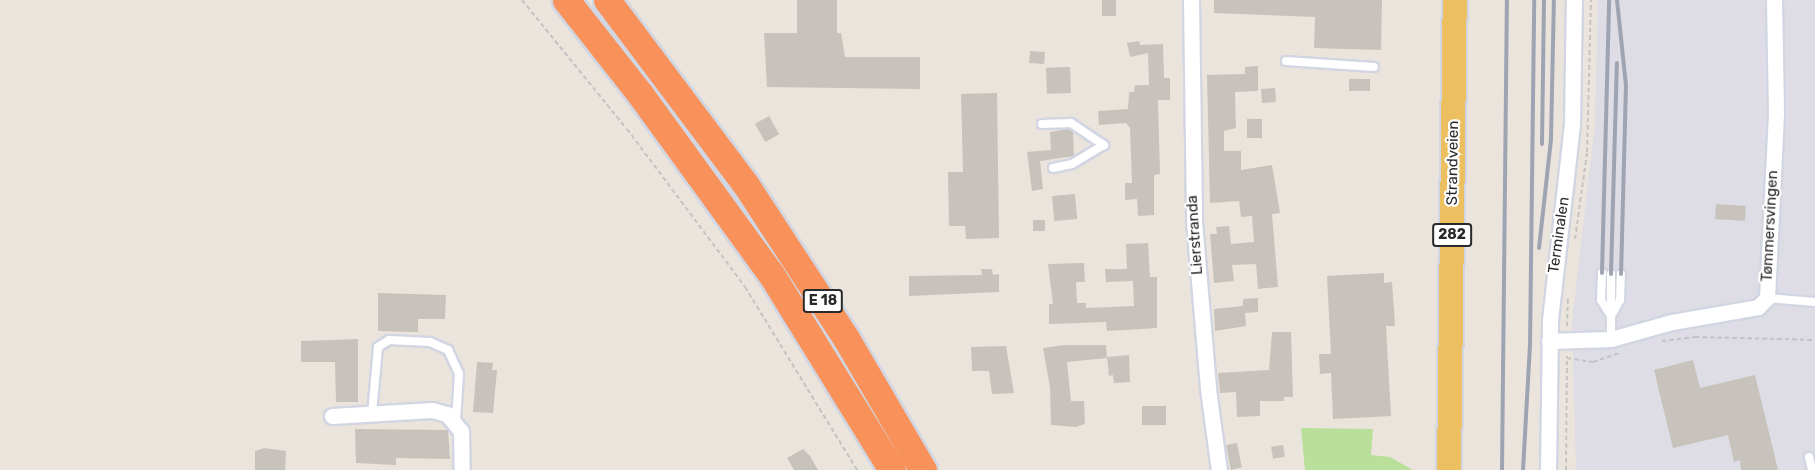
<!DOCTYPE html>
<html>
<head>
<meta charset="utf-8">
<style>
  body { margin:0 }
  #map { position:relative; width:1815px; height:470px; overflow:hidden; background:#ebe4dc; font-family:Rubik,sans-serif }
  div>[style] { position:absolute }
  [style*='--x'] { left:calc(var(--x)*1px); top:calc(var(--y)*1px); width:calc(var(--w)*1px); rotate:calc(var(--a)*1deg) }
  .industrial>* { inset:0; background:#dedce4 }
  .green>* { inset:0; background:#b8e09a }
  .building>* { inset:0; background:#c7c2bb; transform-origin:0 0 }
  .path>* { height:2px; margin-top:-1px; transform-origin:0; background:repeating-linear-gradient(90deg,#c3c3c3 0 4.5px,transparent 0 7.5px) }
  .roads { filter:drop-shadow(2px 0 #d1d6e2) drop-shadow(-2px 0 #d1d6e2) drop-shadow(0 2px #d1d6e2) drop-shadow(0 -2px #d1d6e2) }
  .service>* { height:8px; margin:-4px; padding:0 4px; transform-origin:4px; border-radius:4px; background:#fff }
  .minor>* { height:15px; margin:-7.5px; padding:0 7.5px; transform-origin:7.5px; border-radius:7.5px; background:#fff }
  .primary>* { height:24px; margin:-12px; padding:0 12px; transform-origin:12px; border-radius:12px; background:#ecc061 }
  .motorway>* { height:27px; margin:-13.5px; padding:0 13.5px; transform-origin:13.5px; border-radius:13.5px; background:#f8925a }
  .rail>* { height:4px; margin:-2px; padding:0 2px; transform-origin:2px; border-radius:2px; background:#9fa4b3 }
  span { translate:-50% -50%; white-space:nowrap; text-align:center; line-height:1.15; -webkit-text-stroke:4.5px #fff; paint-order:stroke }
  .shield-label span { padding:2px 4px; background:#fff; border:2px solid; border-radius:4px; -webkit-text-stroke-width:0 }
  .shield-label { font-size:14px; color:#2a2a2a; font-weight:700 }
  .street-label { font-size:15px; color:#2a2a2a }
</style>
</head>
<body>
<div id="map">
  <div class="industrial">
    <div style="clip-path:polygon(1598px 0,1815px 0,1815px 470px,1576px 470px,1572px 323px,1595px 123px)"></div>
  </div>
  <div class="green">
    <div style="clip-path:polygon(1301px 428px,1373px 429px,1371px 455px,1390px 457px,1413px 470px,1305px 470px)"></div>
  </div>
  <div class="building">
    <div style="clip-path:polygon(797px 0,837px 0,837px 33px,841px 33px,845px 57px,920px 57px,920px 89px,767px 87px,764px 33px,797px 33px)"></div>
    <div style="left:1102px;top:0;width:14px;height:16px"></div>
    <div style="clip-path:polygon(1214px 0,1382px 0,1381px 50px,1314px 48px,1315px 17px,1214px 13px)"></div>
    <div style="clip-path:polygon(1139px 41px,1140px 45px,1163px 44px,1164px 78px,1170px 78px,1170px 100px,1158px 100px,1160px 174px,1154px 175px,1154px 215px,1138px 216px,1137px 199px,1125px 200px,1125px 183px,1132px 183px,1130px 128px,1126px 123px,1099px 125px,1098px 111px,1128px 109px,1129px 92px,1134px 92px,1135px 85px,1149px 85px,1148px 53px,1130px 57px,1127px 43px)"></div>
    <div style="left:1030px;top:51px;width:15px;height:12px;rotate:4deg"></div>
    <div style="clip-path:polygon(1258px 66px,1258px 91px,1235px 92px,1236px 128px,1224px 131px,1224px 151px,1241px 151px,1241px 170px,1272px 165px,1280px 213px,1272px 214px,1278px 287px,1258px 289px,1256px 264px,1232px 265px,1234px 281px,1214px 283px,1210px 234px,1217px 234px,1216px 227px,1229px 226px,1231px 244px,1254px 242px,1252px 216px,1241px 217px,1239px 201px,1210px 203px,1207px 75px,1245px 74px,1245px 67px)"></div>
    <div style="left:1070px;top:67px;width:26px;height:24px;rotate:88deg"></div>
    <div style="left:1349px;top:79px;width:21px;height:12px"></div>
    <div style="left:1275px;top:88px;width:14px;height:14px;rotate:86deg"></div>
    <div style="clip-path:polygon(997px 93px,999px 238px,966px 239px,965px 226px,949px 226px,948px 172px,963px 172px,961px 94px)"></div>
    <div style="left:769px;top:116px;width:21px;height:16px;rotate:61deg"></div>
    <div style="left:1247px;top:119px;width:15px;height:19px"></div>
    <div style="clip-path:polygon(1069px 129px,1073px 132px,1074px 156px,1040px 161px,1043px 189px,1032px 191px,1027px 152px,1051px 150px,1050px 132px)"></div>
    <div style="left:1075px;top:194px;width:25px;height:23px;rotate:85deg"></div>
    <div style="left:1716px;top:204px;width:30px;height:15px;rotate:4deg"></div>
    <div style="left:1045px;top:220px;width:11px;height:12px;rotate:90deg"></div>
    <div style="clip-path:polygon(1148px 243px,1150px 277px,1157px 277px,1157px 328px,1107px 331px,1106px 322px,1049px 324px,1049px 304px,1053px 304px,1048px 264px,1084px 263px,1085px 282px,1076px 282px,1077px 303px,1086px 303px,1086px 308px,1134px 306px,1133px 281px,1106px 282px,1105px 269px,1127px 269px,1126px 244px)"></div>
    <div style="clip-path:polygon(981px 269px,992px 269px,993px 275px,999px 274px,999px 292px,909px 296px,909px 276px,982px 275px)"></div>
    <div style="clip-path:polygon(1384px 273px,1384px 283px,1392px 282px,1395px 326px,1386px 326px,1391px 416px,1333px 419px,1331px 373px,1320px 374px,1319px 354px,1331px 354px,1327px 276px)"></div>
    <div style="clip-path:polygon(378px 293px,446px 295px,445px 319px,418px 319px,418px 332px,378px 331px)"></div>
    <div style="clip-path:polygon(1258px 298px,1258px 312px,1245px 313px,1246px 326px,1215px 331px,1214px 309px,1243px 306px,1243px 299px)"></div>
    <div style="clip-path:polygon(1272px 332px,1291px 332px,1293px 397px,1284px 397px,1284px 401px,1260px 401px,1260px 416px,1237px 417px,1236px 392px,1220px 393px,1218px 373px,1269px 370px)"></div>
    <div style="clip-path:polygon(358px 339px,358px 402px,336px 402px,335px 362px,301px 362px,301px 341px)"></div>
    <div style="clip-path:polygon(1065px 345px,1106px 345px,1107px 358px,1067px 362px,1071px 401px,1084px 401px,1085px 424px,1076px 427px,1051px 425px,1050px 387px,1043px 348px)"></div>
    <div style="clip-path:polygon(1006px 346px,1014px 393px,992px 394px,989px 371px,972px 371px,971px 347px)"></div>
    <div style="clip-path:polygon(1129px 355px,1130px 382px,1114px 383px,1113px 375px,1109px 376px,1107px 357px)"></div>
    <div style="clip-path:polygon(1693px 360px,1700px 388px,1755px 375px,1778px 470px,1741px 470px,1740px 460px,1734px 462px,1728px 435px,1673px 448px,1654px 370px)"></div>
    <div style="clip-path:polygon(477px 362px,493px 363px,492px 370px,497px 370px,493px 413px,473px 412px)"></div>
    <div style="left:1142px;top:406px;width:24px;height:19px"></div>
    <div style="clip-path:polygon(355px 429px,448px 430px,450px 459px,396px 458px,396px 465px,356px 463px)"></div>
    <div style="left:1237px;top:443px;width:25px;height:11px;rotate:79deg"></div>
    <div style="left:1283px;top:445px;width:12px;height:12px;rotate:81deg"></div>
    <div style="clip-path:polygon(264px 448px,286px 451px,285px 470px,255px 470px,255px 451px)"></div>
    <div style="clip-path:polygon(803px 449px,810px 456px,818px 470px,794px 470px,787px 458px)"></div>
  </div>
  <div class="path">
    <div style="--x:522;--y:0;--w:166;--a:50.9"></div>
    <div style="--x:627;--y:129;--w:197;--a:53.2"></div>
    <div style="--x:745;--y:287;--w:215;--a:58.5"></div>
    <div style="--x:1575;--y:239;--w:88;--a:-82.1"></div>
    <div style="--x:1587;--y:152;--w:152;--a:-88.5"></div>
    <div style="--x:1567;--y:326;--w:27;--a:-88"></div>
    <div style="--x:1662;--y:341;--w:33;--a:-7"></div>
    <div style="--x:1695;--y:337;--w:120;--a:1.4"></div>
    <div style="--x:1567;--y:358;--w:26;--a:9"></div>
    <div style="--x:1593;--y:362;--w:28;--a:-19"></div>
    <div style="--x:1566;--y:470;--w:114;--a:-89.5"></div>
  </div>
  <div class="roads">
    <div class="service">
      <div style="--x:1286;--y:61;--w:88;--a:3.9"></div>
      <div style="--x:1042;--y:124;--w:29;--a:-2"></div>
      <div style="--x:1071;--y:123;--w:40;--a:34"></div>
      <div style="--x:1053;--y:168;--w:19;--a:-12"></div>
      <div style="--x:1072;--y:164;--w:37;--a:-31"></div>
      <div style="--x:1602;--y:273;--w:27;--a:92"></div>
      <div style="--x:1601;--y:300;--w:19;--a:58"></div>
      <div style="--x:1611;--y:316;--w:18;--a:-61"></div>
      <div style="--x:1620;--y:300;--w:26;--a:-88"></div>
      <div style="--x:1767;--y:298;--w:48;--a:4.8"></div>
      <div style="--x:1611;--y:339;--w:65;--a:-90"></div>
      <div style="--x:372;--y:414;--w:67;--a:-84.9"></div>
      <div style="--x:378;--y:347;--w:13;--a:-32"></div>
      <div style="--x:389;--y:340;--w:41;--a:2.8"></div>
      <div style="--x:430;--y:342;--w:20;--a:24"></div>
      <div style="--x:448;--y:350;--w:26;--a:65"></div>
      <div style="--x:459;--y:374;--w:46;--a:93.7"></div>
      <div style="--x:1809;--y:457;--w:13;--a:77"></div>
    </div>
    <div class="minor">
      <div style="--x:1191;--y:0;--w:221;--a:89.2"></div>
      <div style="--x:1194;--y:221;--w:169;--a:85.2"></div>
      <div style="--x:1208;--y:389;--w:82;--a:82.3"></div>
      <div style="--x:1549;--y:341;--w:62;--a:-1.8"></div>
      <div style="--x:1611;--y:339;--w:63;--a:-15.6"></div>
      <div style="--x:1672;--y:322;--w:87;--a:-9.9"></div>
      <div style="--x:1758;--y:307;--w:13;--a:-45"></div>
      <div style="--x:1767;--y:298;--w:185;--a:-87.2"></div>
      <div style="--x:1776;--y:113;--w:113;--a:-91"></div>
      <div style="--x:332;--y:416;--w:100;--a:-3.4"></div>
      <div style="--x:432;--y:410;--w:16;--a:15"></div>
      <div style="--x:447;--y:414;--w:22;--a:51"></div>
      <div style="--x:461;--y:431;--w:39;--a:89"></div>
      <div style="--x:1548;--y:470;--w:150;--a:-89.2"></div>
      <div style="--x:1550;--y:320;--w:197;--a:-83.6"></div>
      <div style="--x:1572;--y:124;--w:124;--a:-89.1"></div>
    </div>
    <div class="primary">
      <div style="--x:1449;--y:470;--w:470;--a:-89.3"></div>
    </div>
    <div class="motorway">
      <div style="--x:566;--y:0;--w:120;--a:51.8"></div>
      <div style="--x:640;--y:94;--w:223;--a:54"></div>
      <div style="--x:771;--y:274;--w:230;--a:58.3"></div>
      <div style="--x:607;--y:0;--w:231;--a:53.1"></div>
      <div style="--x:746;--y:185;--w:185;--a:56.9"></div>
      <div style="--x:847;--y:340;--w:151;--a:59.7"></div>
    </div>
  </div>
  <div class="rail">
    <div style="--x:1617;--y:0;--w:85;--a:84"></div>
    <div style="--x:1626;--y:85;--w:189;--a:91.5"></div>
    <div style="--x:1542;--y:144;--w:144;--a:-89.2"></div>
    <div style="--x:1539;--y:248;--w:110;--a:-83.7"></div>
    <div style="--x:1551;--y:139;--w:139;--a:-88.8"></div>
    <div style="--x:1602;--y:273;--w:273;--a:-88.5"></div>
    <div style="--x:1611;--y:274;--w:211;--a:-88.4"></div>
    <div style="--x:1502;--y:470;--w:470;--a:-89.4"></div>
    <div style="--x:1523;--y:470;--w:124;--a:-86.8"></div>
    <div style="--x:1530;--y:346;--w:346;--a:-89.3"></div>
  </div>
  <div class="shield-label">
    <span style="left:1452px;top:235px">282</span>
    <span style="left:823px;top:301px">E 18</span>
  </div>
  <div class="street-label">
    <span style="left:1453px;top:163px;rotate:-89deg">Strandveien</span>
    <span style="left:1770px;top:226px;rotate:-87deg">Tømmersvingen</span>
    <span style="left:1195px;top:235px;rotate:-94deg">Lierstranda</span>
    <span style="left:1559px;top:235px;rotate:-82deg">Terminalen</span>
  </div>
</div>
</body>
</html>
